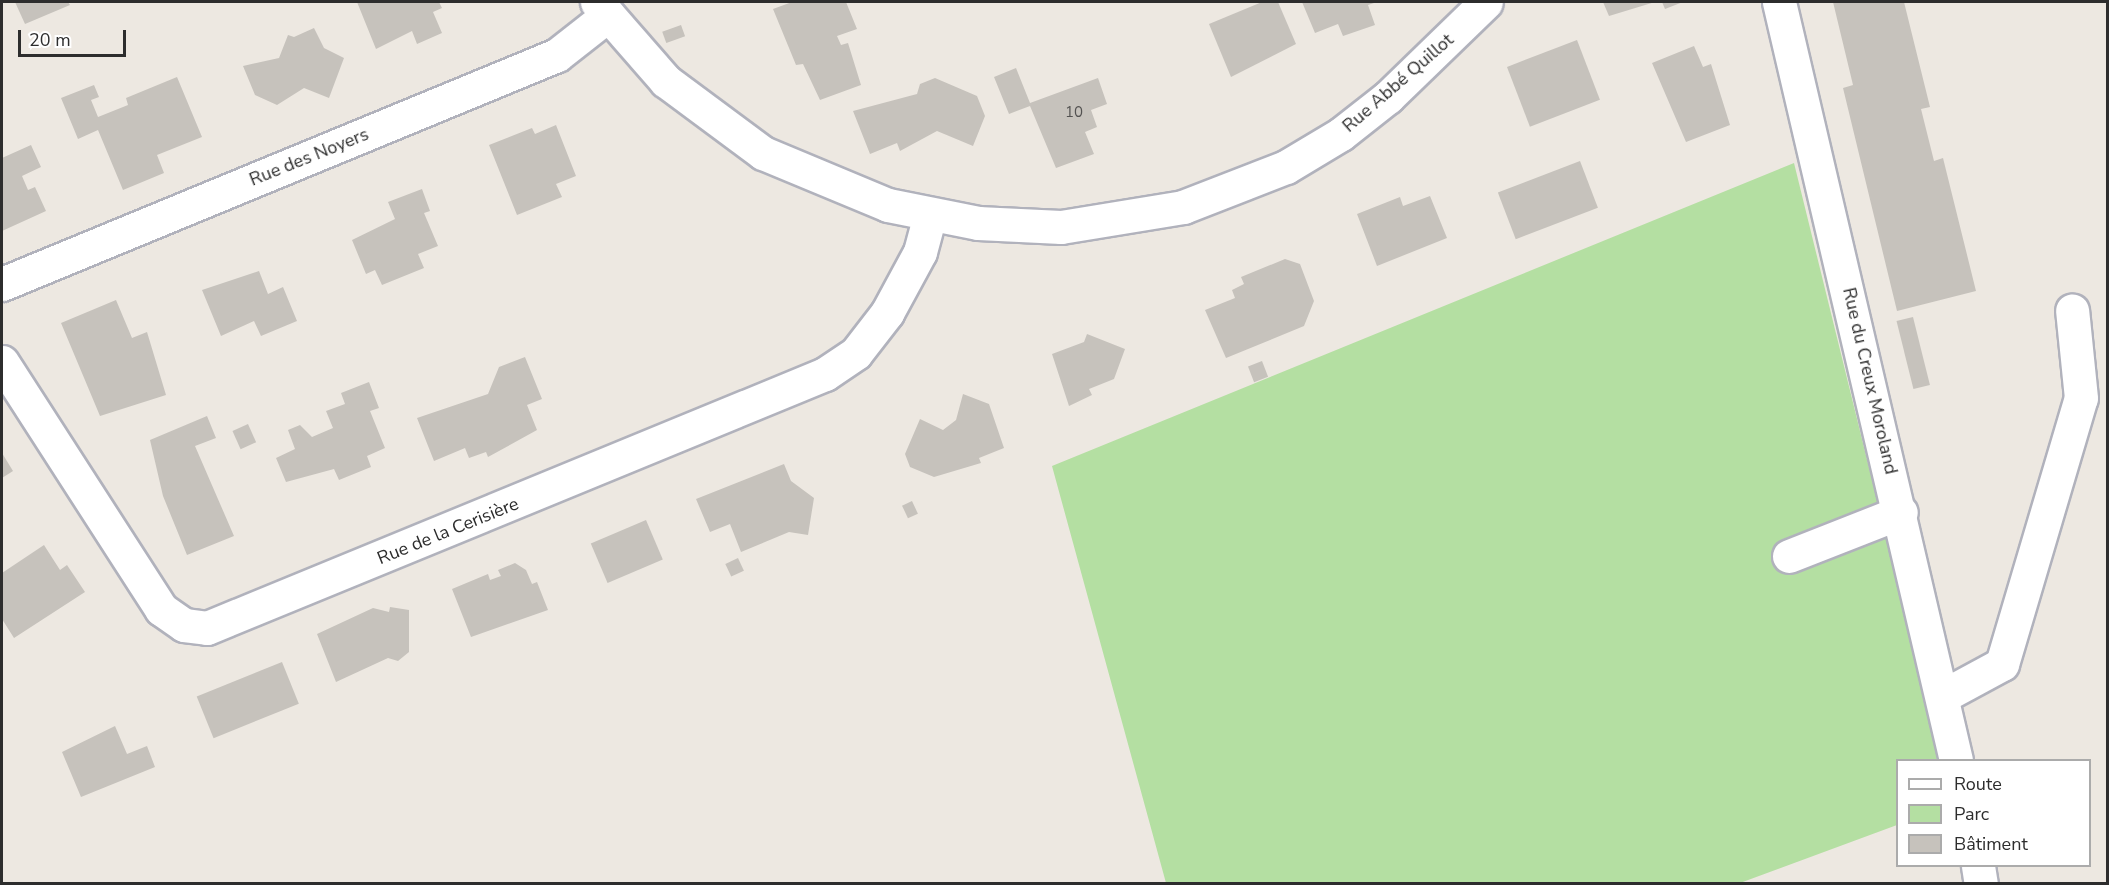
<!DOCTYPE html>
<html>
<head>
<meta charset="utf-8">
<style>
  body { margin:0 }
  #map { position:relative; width:2109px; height:885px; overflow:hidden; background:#ede8e1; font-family:"Nunito Sans",sans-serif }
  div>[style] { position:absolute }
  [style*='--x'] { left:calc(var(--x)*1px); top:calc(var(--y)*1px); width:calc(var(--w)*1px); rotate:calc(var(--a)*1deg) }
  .green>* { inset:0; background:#b4dfa2 }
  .building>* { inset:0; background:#c6c2bc; transform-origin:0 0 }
  .roads { filter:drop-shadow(2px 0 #b1b2bc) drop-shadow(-2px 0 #b1b2bc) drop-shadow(0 2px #b1b2bc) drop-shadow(0 -2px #b1b2bc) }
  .minor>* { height:33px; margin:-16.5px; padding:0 16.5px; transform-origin:16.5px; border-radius:16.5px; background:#fff }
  span { translate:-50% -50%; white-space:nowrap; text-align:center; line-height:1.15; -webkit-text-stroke:4.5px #fff; paint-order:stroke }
  .number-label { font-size:15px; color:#535251 }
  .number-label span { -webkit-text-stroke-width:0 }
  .street-label { font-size:18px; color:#2d2d2d }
  .frame { position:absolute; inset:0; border:3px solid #2d2d2d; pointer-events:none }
  .legend { position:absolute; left:1896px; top:759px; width:195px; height:108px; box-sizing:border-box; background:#fff; border:2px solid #ababab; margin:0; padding:8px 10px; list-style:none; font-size:18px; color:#2d2d2d }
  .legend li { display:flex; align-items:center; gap:12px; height:30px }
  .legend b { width:30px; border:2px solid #ababab }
  .scale { position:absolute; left:18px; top:30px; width:108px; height:27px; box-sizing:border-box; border:3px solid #2d2d2d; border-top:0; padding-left:8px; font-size:18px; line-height:21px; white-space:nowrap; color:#2d2d2d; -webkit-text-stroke:4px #fff; paint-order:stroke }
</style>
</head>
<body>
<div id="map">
  <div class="green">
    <div style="clip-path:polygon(1794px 163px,1941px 760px,1898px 760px,1897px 825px,1740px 883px,1166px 883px,1052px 466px)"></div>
  </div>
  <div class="building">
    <div style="clip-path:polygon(15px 2px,68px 2px,70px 5px,25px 24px)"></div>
    <div style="clip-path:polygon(357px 2px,439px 2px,442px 8px,433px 12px,442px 33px,417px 44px,412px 31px,376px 49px)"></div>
    <div style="clip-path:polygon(792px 2px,846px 2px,857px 29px,837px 36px,841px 45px,848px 43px,861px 85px,820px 100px,803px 64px,796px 65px,773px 9px)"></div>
    <div style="clip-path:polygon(1262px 2px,1278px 2px,1296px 44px,1231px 77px,1209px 24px)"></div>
    <div style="clip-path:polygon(1302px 2px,1377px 2px,1368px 5px,1375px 25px,1343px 36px,1338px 24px,1315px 33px)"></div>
    <div style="clip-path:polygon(1603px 2px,1655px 2px,1609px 16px)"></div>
    <div style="clip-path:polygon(1662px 2px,1683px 2px,1665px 9px)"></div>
    <div style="clip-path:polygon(1833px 2px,1904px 2px,1930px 107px,1921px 109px,1934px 161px,1943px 158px,1976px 291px,1897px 311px,1843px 88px,1853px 85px)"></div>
    <div style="left:681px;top:25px;width:12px;height:20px;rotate:70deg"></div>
    <div style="clip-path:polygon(314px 28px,324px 48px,344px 58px,329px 98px,304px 88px,277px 105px,255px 95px,243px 66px,279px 58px,288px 35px,294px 37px)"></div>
    <div style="left:1577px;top:40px;width:64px;height:75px;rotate:69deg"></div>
    <div style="clip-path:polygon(1694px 46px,1703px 67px,1711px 64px,1730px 125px,1686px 142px,1652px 63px)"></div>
    <div style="clip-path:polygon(1016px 68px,1030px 103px,1098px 78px,1107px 104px,1091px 110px,1097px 127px,1085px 132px,1094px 154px,1056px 168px,1030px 106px,1009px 114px,994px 77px)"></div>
    <div style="clip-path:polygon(177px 77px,202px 137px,157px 155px,164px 173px,123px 190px,98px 130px,78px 139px,61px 98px,94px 85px,99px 97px,91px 100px,98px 117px,128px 105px,126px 98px)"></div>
    <div style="clip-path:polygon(935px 78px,977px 96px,985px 116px,973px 146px,937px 131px,900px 151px,897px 143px,870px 154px,853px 111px,917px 94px,920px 84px)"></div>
    <div style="clip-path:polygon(556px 125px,576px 176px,556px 184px,562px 197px,517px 215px,489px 145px,532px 128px,535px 134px)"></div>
    <div style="clip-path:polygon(31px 145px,41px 167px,22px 176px,28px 190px,35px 187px,46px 211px,2px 231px,2px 158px)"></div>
    <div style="left:1580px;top:161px;width:50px;height:88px;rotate:69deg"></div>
    <div style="clip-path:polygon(422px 189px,430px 211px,424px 213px,438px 246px,418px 254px,424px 268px,382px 285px,375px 270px,366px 274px,352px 240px,395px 219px,388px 202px)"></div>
    <div style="clip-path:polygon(1430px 196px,1447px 238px,1377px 266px,1357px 214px,1400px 197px,1403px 206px)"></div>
    <div style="clip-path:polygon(1285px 259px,1300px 264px,1314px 301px,1304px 326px,1226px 358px,1205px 310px,1235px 298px,1232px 290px,1244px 284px,1241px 277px)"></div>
    <div style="clip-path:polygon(259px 271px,268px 294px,283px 287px,297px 321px,261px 336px,254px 321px,221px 336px,202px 290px)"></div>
    <div style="clip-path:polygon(116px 300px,132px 338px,147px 332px,166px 395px,100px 416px,61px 323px)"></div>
    <div style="left:1913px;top:317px;width:70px;height:17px;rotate:76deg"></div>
    <div style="clip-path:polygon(1087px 334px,1125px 349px,1114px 379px,1089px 389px,1092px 395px,1069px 406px,1052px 354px,1084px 342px)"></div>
    <div style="clip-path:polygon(525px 357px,542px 399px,527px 405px,537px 430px,488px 457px,486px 452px,469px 458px,465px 448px,434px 461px,417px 418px,488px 394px,499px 367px)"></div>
    <div style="left:1262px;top:361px;width:17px;height:15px;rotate:69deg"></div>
    <div style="clip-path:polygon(369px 382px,379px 408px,370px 411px,385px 448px,367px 456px,371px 467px,339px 480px,334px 469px,286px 482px,276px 458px,295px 449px,288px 430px,300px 425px,312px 437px,333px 428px,326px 411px,345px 404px,341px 393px)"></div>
    <div style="clip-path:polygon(963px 394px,989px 404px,1004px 448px,979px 458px,981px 463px,934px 477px,910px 467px,905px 454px,920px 419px,943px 430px,956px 420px)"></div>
    <div style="clip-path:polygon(207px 416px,216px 438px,195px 446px,234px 536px,187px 555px,163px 496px,150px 440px)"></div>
    <div style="left:248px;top:424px;width:20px;height:17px;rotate:66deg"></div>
    <div style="clip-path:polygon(2px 453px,13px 471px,2px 478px)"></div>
    <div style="clip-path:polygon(784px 464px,791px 481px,814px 498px,808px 535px,789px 532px,741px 552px,730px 524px,710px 532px,696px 499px)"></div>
    <div style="left:912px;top:501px;width:14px;height:11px;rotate:65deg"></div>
    <div style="left:646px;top:520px;width:43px;height:60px;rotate:67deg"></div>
    <div style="clip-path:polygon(44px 545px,60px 570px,67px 565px,85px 592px,14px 638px,2px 619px,2px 573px)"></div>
    <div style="left:738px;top:558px;width:14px;height:14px;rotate:65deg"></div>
    <div style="clip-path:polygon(515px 563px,526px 570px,532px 584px,537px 582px,548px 610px,471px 637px,452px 589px,488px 574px,490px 580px,501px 576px,498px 570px)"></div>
    <div style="clip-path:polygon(390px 607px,409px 610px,409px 652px,398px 661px,388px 658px,336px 682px,317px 634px,373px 608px,389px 612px)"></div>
    <div style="left:282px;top:662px;width:45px;height:92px;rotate:68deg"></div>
    <div style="clip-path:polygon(115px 726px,127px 754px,147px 746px,155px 767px,81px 797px,62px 752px)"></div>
  </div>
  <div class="roads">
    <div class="minor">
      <div style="--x:597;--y:2;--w:105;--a:48.9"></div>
      <div style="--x:666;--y:81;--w:121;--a:36.6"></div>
      <div style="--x:763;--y:153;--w:135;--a:22.6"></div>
      <div style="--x:888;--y:205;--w:92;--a:11.3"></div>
      <div style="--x:978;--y:223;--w:83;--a:2.8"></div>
      <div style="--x:1061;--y:227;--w:124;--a:-9.3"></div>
      <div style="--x:1183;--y:207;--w:110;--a:-21.2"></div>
      <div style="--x:1286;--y:167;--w:64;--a:-31"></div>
      <div style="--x:1341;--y:134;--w:60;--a:-38.2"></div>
      <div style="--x:1388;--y:97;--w:136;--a:-44.1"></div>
      <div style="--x:1779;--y:2;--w:778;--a:76.86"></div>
      <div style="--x:2;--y:284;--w:600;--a:-22.42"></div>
      <div style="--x:557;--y:55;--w:65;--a:-38.1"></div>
      <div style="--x:2;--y:362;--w:294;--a:57.2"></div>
      <div style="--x:161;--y:609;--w:28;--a:35"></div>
      <div style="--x:184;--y:625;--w:23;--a:7"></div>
      <div style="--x:207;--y:628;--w:668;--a:-22.34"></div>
      <div style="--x:825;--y:374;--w:37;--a:-34"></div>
      <div style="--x:856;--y:353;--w:51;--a:-52.2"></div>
      <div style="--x:887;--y:313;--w:69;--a:-61.6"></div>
      <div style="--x:920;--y:252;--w:38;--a:-75"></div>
      <div style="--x:1789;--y:556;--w:120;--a:-21.4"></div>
      <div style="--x:1943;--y:696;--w:67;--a:-28.5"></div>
      <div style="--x:2002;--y:664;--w:277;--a:-73.5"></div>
      <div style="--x:2081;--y:398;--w:88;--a:-95.8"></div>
      <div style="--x:1978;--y:866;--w:18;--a:81"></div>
    </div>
  </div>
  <div class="number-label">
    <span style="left:1074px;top:113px">10</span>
  </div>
  <div class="street-label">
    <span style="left:1398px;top:83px;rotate:-41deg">Rue Abbé Quillot</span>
    <span style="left:309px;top:157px;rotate:-22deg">Rue des Noyers</span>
    <span style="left:1870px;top:381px;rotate:77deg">Rue du Creux Moroland</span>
    <span style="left:448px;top:531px;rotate:-22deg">Rue de la Cerisière</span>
  </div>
  <div class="frame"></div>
  <ul class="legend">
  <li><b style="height:8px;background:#fff"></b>Route</li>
  <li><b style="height:16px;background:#b4dfa2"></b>Parc</li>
  <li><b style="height:16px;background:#c6c2bc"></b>Bâtiment</li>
  </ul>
  <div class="scale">20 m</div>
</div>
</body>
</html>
